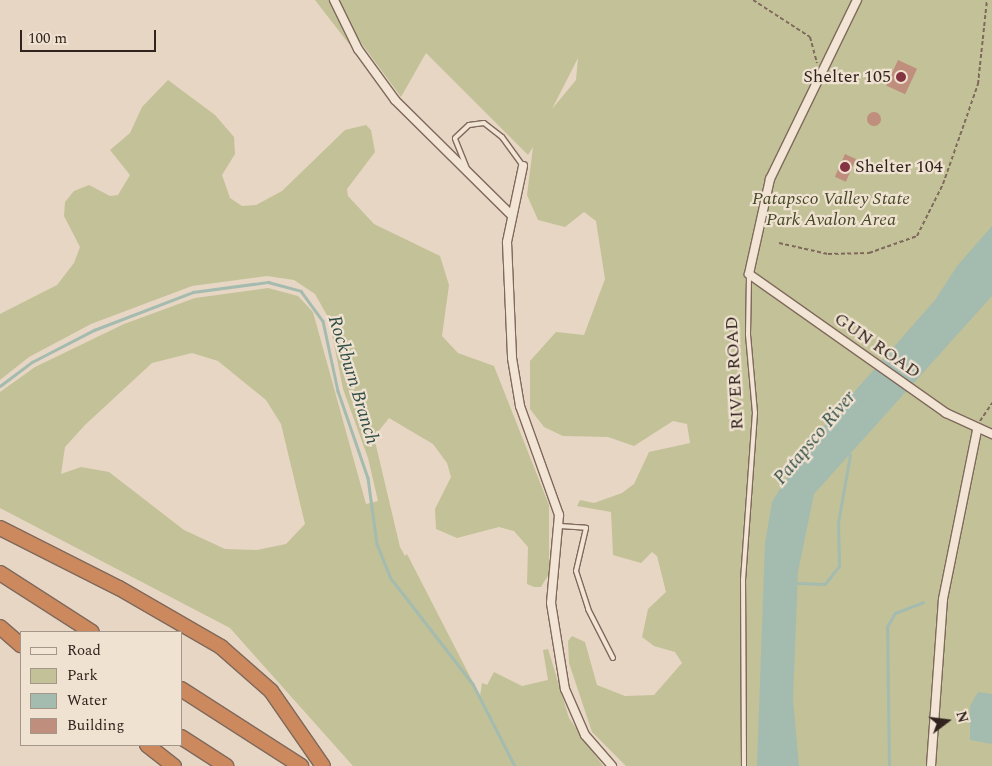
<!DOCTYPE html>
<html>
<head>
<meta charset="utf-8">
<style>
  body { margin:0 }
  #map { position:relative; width:992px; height:766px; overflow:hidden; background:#e7d6c3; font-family:Spectral,serif }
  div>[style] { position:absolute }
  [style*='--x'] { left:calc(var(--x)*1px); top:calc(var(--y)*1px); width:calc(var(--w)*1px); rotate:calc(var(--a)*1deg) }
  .green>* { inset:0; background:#c3c198 }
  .water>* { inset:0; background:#a4bbb0 }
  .stream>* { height:2.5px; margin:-1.25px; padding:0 1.25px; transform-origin:1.25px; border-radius:1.25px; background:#a4bbb0 }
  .building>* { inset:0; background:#c08e7d; transform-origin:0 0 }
  .round { border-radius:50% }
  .path>* { height:2px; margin-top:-1px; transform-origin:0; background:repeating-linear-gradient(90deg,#7f695c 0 4px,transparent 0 6.5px) }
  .roads { filter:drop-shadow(1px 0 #7f695c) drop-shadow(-1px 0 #7f695c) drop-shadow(0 1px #7f695c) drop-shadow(0 -1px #7f695c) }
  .service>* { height:4px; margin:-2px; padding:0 2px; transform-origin:2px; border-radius:2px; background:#f3e5d5 }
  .minor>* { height:8px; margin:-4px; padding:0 4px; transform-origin:4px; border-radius:4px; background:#f3e5d5 }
  .motorway>* { height:14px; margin:-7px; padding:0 7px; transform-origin:7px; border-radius:7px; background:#cc895e }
  .dots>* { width:14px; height:14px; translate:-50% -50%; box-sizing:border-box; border:2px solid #f0e2d1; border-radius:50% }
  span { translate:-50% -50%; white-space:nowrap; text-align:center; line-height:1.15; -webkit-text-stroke:4.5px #f0e2d1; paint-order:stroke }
  .poi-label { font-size:18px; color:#31241e }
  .right { translate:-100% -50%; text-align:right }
  .left { translate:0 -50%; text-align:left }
  .park-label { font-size:18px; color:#474a27; font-style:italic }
  .street-label { font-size:18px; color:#31241e }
  .water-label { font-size:19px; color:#2f4e47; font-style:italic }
  .legend { position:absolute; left:20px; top:631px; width:162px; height:115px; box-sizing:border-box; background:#f0e2d1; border:1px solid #a49689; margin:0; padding:6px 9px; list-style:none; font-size:15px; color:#31241e }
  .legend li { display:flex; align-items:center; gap:10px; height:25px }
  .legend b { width:25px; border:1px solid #a49689 }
  .north { position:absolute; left:922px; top:696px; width:50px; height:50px; -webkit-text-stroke:4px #f0e2d1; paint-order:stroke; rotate:75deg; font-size:14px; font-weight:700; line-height:20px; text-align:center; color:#31241e }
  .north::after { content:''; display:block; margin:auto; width:18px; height:22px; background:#31241e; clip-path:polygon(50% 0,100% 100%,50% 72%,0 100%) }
  .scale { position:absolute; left:20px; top:30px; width:136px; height:22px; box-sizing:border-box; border:2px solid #31241e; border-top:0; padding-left:6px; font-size:15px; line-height:18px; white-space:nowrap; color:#31241e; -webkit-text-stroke:4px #f0e2d1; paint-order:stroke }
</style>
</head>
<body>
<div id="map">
  <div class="green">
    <div style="clip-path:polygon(evenodd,315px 0,992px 0,992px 766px,626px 766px,592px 732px,569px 663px,568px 641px,572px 636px,585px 642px,597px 685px,625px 696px,654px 695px,682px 663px,675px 652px,654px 646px,642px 637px,648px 609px,666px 592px,657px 556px,652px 552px,641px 563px,613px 555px,611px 512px,577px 506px,580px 500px,594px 503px,622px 493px,634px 484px,649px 452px,690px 443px,687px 424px,673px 421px,634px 446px,608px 437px,563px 436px,544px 427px,530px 409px,530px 361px,556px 332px,584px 335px,605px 279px,596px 221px,584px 212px,565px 227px,538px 220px,527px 195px,533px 147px,528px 155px,426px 53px,401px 97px,359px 40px,349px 44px,315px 0,578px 58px,576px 80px,552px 109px,578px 58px)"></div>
    <div style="clip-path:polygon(evenodd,168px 80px,215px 115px,234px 137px,235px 154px,222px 175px,230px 198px,242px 206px,256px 205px,282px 191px,345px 130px,366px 125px,371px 130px,375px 152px,347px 189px,348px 196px,374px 224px,440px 256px,449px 285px,442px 336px,458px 353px,494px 366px,549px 505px,549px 574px,541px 587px,534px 587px,527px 584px,528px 547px,514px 531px,499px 527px,457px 538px,436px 529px,435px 509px,451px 477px,447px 463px,433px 444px,389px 418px,374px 437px,400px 547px,405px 556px,407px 554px,480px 696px,482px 683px,487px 685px,494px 672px,522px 686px,548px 680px,543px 650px,548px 649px,569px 718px,603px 766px,353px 766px,230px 628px,0 508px,0 392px,35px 367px,124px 324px,195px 298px,268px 288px,298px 296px,313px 312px,366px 504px,378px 501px,368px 458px,343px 389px,329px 319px,315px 294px,294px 280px,267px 276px,192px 286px,91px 324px,29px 357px,0 380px,0 314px,57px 285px,74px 263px,80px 247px,64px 216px,65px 202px,74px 191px,89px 185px,110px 196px,118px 195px,130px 175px,110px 150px,130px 133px,142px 107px,168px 80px,192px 353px,218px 361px,266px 400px,281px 424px,305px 524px,286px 544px,257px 550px,225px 549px,184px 530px,109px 472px,81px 467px,61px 474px,65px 447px,85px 425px,152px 363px,192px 353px)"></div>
  </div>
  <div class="water">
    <div style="clip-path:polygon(992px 226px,992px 296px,814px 494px,798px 572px,793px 699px,799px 766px,757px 766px,765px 543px,772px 502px,804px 449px,935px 300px,957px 266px)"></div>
    <div style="clip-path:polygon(978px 692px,992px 694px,992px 744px,970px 740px,970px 706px)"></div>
  </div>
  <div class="stream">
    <div style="--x:0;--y:386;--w:40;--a:-37"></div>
    <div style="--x:32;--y:362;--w:70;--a:-27.3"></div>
    <div style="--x:94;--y:330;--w:106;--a:-21"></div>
    <div style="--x:193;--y:292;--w:76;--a:-7.6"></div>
    <div style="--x:268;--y:282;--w:34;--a:15"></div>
    <div style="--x:301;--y:291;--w:37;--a:54"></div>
    <div style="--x:323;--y:321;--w:72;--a:77.9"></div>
    <div style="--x:338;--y:391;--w:92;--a:71"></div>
    <div style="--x:368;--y:478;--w:67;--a:82.2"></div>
    <div style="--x:377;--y:544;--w:35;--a:68"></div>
    <div style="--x:390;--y:577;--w:135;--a:52.2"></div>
    <div style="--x:473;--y:684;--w:92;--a:62.9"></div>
    <div style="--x:798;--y:583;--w:27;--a:2"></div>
    <div style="--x:825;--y:584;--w:23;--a:-52"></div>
    <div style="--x:839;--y:566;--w:43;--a:-91.3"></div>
    <div style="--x:838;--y:523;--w:69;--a:-80"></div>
    <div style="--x:889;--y:766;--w:139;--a:-90.8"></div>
    <div style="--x:887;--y:627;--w:16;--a:-60"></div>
    <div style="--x:895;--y:613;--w:30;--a:-21"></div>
  </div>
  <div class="building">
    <div style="left:898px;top:60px;width:21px;height:28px;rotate:25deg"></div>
    <div class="round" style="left:867px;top:112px;width:14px;height:14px"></div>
    <div style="left:845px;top:154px;width:12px;height:25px;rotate:24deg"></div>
  </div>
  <div class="path">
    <div style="--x:753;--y:0;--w:68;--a:33"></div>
    <div style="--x:810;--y:37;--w:27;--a:75"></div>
    <div style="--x:779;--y:243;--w:50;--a:12.7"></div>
    <div style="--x:828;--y:254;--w:41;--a:-1.4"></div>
    <div style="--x:869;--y:253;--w:51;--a:-19.5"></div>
    <div style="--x:917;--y:236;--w:58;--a:-63.4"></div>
    <div style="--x:943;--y:184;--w:106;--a:-70.7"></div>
    <div style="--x:978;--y:84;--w:84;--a:-83.9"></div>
    <div style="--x:980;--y:421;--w:22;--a:-56"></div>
  </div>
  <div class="roads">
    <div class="service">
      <div style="--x:468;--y:171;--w:35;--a:-112"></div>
      <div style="--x:455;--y:138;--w:19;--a:-43"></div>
      <div style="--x:469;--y:125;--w:15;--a:-8"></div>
      <div style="--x:484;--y:123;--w:23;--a:38"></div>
      <div style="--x:502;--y:137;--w:36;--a:54"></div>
      <div style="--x:560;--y:526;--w:26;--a:4"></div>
      <div style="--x:586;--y:528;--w:44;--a:103.1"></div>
      <div style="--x:576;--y:571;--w:40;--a:72"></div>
      <div style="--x:588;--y:609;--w:55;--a:63"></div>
      <div style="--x:744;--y:766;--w:186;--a:-90.3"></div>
      <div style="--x:743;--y:580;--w:167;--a:-85.9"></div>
      <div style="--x:755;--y:413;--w:79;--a:-95.1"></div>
      <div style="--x:748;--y:334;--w:60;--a:-89"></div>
    </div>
    <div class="minor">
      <div style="--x:334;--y:0;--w:55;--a:63.9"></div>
      <div style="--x:358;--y:49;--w:63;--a:54"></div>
      <div style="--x:395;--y:100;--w:162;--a:44.7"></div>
      <div style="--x:857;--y:0;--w:199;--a:115.9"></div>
      <div style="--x:770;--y:179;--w:97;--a:102.5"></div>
      <div style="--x:749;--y:274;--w:241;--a:35.2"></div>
      <div style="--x:946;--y:413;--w:51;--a:24.5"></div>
      <div style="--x:523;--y:166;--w:78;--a:101.9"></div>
      <div style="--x:507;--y:242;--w:116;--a:87.5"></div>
      <div style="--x:512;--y:358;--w:49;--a:80.5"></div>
      <div style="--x:520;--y:406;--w:116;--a:70.3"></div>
      <div style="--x:559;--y:515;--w:88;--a:95.2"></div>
      <div style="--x:551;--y:603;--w:87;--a:80.8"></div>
      <div style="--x:565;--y:689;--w:50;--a:66.5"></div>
      <div style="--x:585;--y:735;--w:41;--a:48.9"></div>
      <div style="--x:931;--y:766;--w:167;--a:-85.9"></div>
      <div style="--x:943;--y:599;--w:172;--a:-78.6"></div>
    </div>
    <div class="motorway">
      <div style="--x:0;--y:528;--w:133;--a:26.8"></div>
      <div style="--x:119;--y:588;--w:118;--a:30"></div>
      <div style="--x:221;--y:647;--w:67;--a:41.3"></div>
      <div style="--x:271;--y:691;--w:91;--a:55.3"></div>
      <div style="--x:0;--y:573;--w:109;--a:32.7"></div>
      <div style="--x:0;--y:627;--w:28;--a:41"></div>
      <div style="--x:181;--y:689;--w:143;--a:32.7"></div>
      <div style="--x:181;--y:737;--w:54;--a:32.8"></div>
      <div style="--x:147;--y:745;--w:34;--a:38"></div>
    </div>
  </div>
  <div class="dots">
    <div style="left:901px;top:77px;background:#853442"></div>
    <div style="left:845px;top:167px;background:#853442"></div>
  </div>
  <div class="poi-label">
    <span class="right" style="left:891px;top:77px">Shelter 105</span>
    <span class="left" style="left:855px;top:167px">Shelter 104</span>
  </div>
  <div class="park-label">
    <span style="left:831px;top:210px">Patapsco Valley State<br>Park Avalon Area</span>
  </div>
  <div class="street-label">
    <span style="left:877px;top:346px;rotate:35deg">GUN ROAD</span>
    <span style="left:735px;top:373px;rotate:-93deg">RIVER ROAD</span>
  </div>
  <div class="water-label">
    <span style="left:353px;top:380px;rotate:73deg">Rockburn Branch</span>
    <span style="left:815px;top:438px;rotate:-50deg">Patapsco River</span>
  </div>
  <ul class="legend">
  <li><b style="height:6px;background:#f3e5d5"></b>Road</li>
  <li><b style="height:14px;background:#c3c198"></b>Park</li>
  <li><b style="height:14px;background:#a4bbb0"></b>Water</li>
  <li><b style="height:14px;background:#c08e7d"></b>Building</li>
  </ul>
  <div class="north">N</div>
  <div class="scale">100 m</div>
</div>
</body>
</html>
